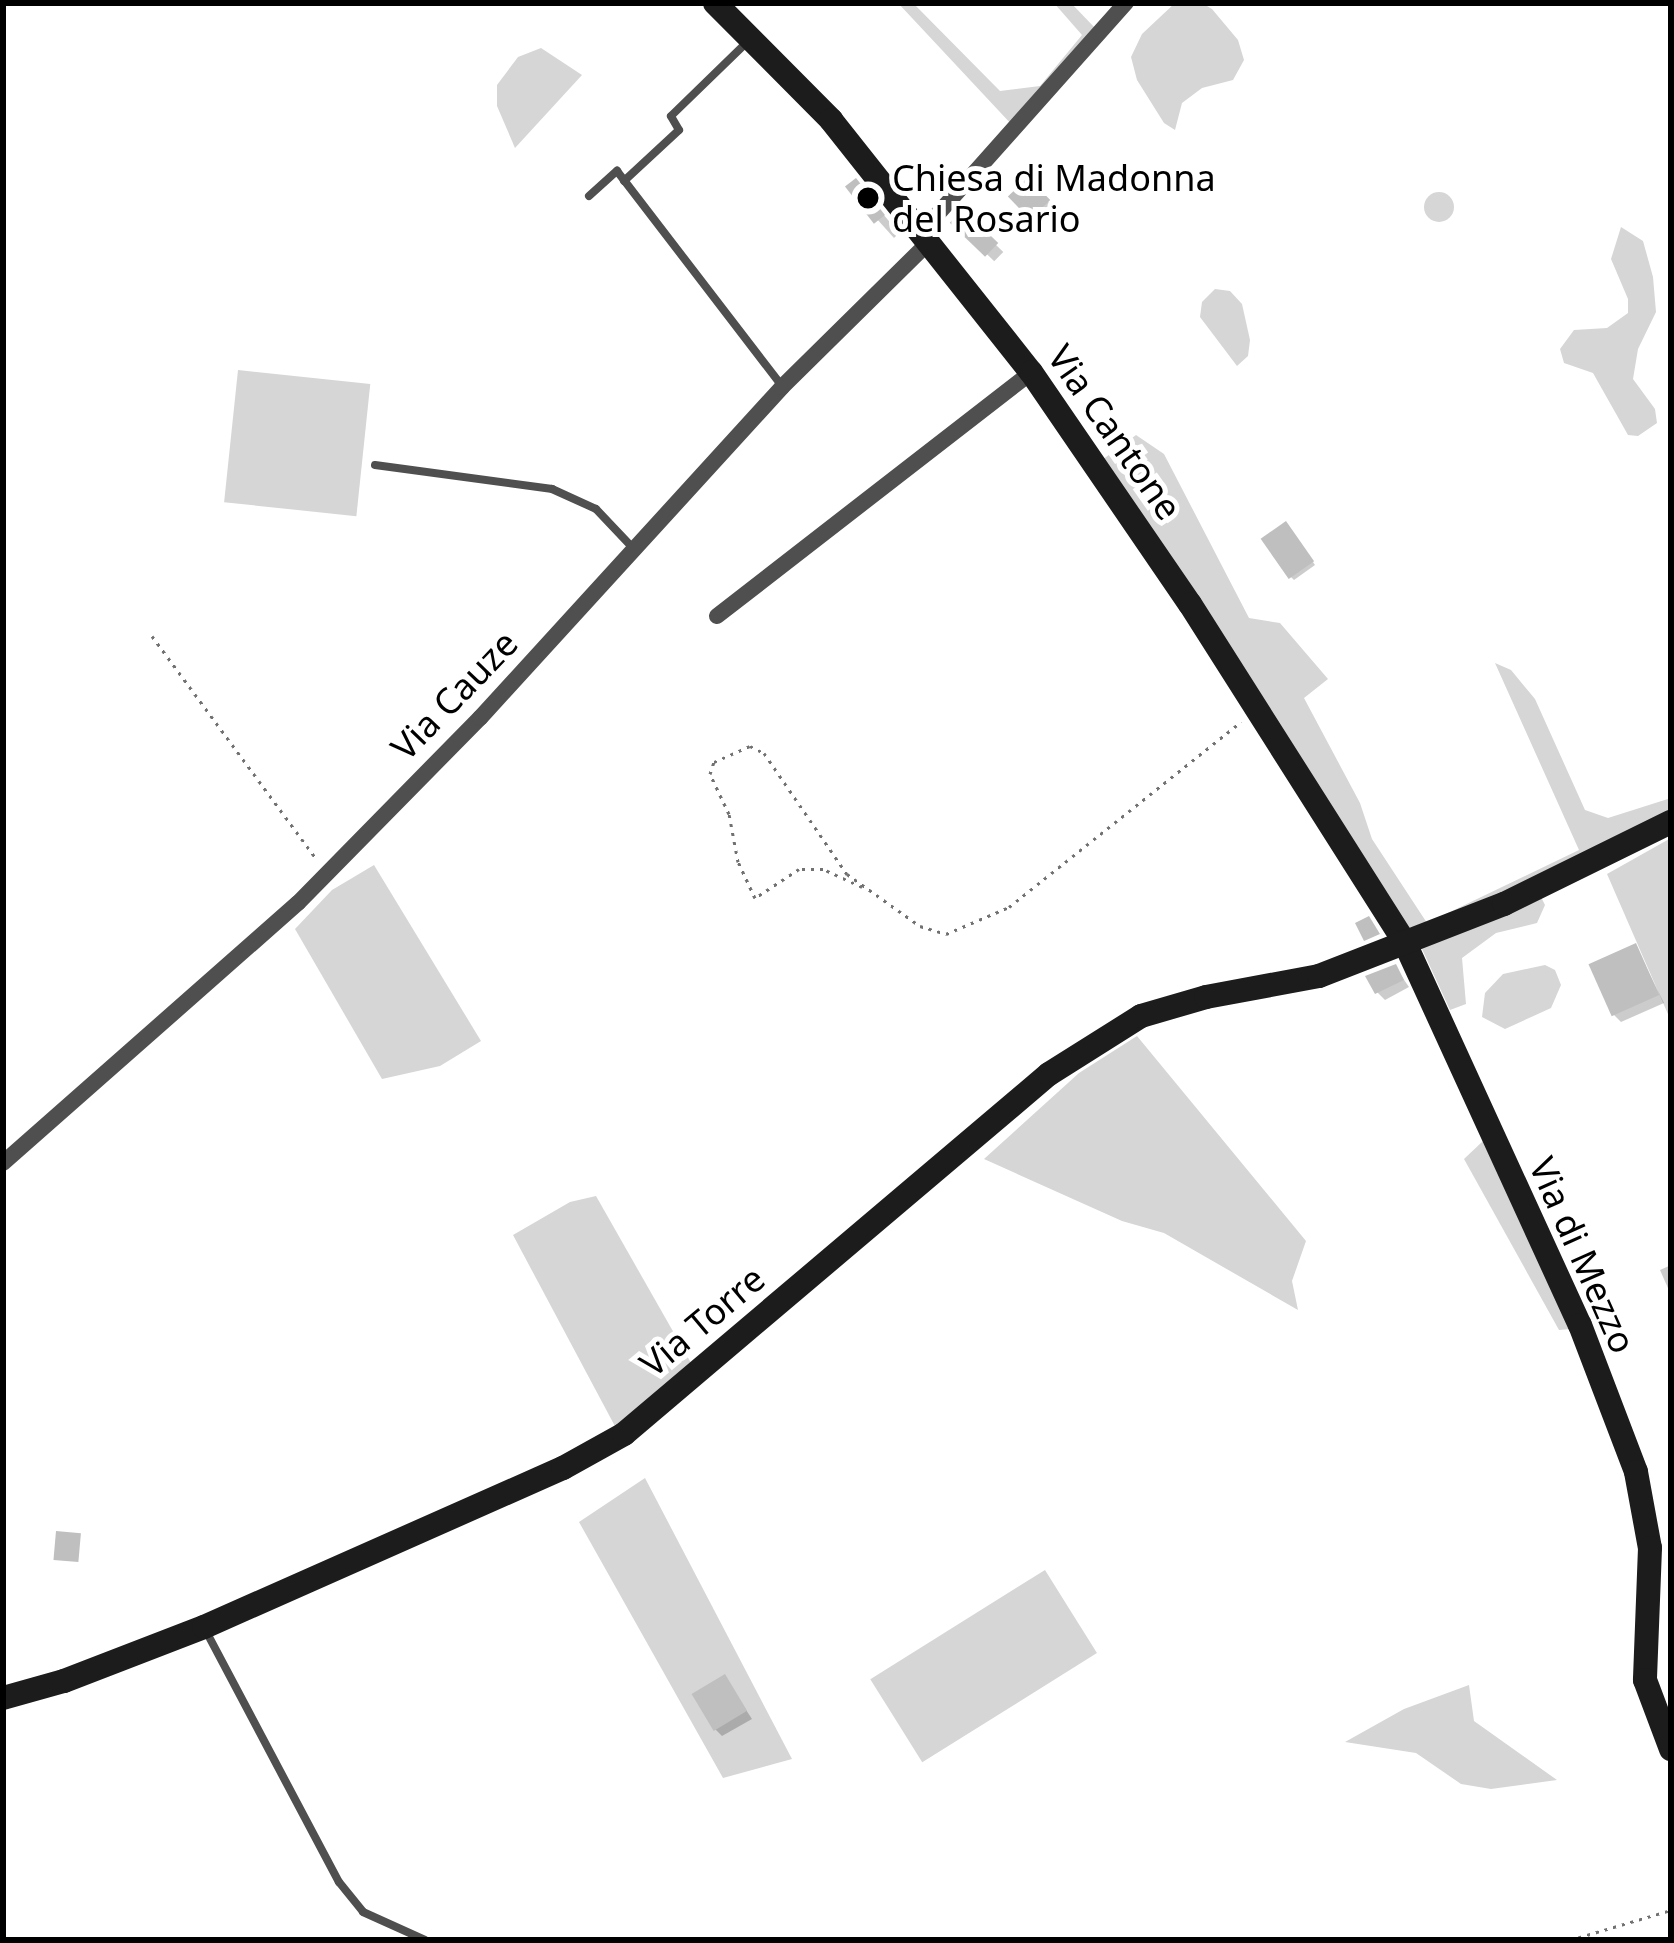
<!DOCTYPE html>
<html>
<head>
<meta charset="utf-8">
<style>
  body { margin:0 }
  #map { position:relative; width:1674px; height:1943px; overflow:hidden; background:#fff; font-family:"Noto Sans",sans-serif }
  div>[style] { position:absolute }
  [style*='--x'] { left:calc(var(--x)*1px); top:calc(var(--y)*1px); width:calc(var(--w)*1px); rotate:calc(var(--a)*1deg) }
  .green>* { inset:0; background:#d6d6d6; transform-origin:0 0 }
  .round { border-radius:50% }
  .shadow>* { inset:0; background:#0003; transform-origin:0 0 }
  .building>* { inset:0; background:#bfbfbf; transform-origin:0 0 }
  .path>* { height:3px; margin-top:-1.5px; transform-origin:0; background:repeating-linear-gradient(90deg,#717171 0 3px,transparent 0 9px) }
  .lane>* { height:8px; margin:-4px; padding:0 4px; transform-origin:4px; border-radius:4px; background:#4f4f4f }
  .street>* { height:16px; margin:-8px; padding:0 8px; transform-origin:8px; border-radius:8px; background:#4f4f4f }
  .secondary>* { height:24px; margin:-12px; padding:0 12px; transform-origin:12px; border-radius:12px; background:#1c1c1c }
  .dots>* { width:33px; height:33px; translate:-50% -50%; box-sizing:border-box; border:6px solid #fff; border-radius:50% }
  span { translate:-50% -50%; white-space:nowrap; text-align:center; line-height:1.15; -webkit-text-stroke:10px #fff; paint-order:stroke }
  .poi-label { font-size:36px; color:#000 }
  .left { translate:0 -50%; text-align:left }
  .street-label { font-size:36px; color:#000 }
  .frame { position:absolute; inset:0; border:6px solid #000; pointer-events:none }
</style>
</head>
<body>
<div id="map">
  <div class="green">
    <div style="clip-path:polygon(898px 3px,913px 3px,1000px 91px,1040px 86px,1082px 35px,1054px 3px,1071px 3px,1096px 29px,1013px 126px)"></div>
    <div style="clip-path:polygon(1175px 3px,1202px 3px,1212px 9px,1238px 40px,1244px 60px,1233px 80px,1202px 88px,1182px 103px,1175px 130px,1164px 123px,1137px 80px,1131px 57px,1142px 34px)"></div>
    <div style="clip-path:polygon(541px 48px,582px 75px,515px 148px,497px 106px,497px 85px,518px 57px)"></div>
    <div class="round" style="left:1424px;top:192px;width:30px;height:30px"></div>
    <div style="clip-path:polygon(1621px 227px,1643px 241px,1653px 277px,1656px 312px,1638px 349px,1633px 379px,1655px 409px,1657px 423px,1638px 436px,1628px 435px,1593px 373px,1564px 363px,1560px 349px,1574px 330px,1607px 328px,1628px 313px,1628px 299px,1611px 259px)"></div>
    <div style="clip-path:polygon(1215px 289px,1230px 291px,1242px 304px,1250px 340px,1248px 356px,1237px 366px,1200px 317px,1202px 302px)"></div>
    <div style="left:238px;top:370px;width:133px;height:133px;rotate:6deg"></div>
    <div style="clip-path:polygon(1136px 435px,1164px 454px,1249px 618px,1280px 623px,1328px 679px,1304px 698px,1360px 803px,1372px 839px,1427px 923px,1579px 850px,1495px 663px,1511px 670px,1535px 699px,1585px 810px,1608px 818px,1671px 798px,1671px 815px,1583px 861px,1428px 924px,1409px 928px,1102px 460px)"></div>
    <div style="clip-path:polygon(1671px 838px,1671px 1021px,1607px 874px)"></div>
    <div style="clip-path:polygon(374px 865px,481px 1041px,440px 1066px,382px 1079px,295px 929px,332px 890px)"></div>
    <div style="clip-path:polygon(1539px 893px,1545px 905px,1537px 923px,1496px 933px,1462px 958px,1466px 1004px,1450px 1010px,1417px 938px)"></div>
    <div style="clip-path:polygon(1545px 965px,1555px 970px,1561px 985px,1551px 1008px,1505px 1029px,1482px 1017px,1485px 993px,1503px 974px)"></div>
    <div style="clip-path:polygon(1137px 1036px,1306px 1241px,1292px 1281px,1298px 1310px,1164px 1233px,1122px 1221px,984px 1159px,1079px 1073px)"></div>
    <div style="clip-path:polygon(1483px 1141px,1570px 1329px,1559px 1330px,1464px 1159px)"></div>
    <div style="clip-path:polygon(596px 1196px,695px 1370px,617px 1430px,513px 1235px,570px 1202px)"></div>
    <div style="clip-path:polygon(645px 1478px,792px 1759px,723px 1778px,579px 1522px)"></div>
    <div style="left:1045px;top:1570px;width:98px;height:206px;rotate:58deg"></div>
    <div style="clip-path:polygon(1469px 1685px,1474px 1721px,1557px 1780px,1491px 1789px,1461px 1784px,1416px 1753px,1345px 1742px,1404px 1709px)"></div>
  </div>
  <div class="shadow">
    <div style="clip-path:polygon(856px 182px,899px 233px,894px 238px,849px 188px)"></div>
    <div style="left:1028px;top:182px;width:38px;height:21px;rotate:45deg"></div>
    <div style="left:963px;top:213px;width:56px;height:13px;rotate:44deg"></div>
    <div style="clip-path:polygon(1289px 528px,1315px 565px,1294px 580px,1291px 577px)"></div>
    <div style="clip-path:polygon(1636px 947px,1664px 1003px,1621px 1022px,1613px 1014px)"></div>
    <div style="clip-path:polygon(1395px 967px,1409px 987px,1385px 1000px,1377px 992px)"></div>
    <div style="clip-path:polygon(1671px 1265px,1671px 1295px,1660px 1270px)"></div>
    <div style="clip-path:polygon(725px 1678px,752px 1719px,722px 1736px,715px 1729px)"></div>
  </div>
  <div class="building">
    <div style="left:1028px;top:177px;width:32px;height:28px;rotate:46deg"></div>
    <div style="left:856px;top:178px;width:47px;height:14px;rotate:52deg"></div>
    <div style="left:963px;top:209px;width:49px;height:19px;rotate:44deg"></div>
    <div style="left:1286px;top:521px;width:49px;height:31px;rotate:55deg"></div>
    <div style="clip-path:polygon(1369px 916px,1380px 934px,1364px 941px,1355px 923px)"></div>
    <div style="left:1636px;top:943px;width:57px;height:52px;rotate:66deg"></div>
    <div style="clip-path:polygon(1396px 964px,1404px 980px,1375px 994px,1365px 976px)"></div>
    <div style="left:56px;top:1531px;width:25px;height:29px;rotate:5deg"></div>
    <div style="left:725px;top:1674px;width:43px;height:39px;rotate:59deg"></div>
  </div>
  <div class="path">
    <div style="--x:152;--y:636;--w:275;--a:53.6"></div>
    <div style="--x:862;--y:887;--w:43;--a:-155.2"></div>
    <div style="--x:823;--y:869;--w:24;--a:180"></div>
    <div style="--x:799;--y:869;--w:53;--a:146.6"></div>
    <div style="--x:755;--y:898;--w:40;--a:-115"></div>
    <div style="--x:738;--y:862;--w:49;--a:-100.6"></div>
    <div style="--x:729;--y:814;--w:44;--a:-115.4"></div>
    <div style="--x:710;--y:774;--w:13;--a:-72"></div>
    <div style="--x:714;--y:762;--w:39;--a:-24"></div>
    <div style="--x:750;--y:746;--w:16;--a:27"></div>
    <div style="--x:764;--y:753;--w:147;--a:55.6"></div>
    <div style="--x:847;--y:874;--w:90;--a:35.5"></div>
    <div style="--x:920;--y:926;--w:27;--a:17"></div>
    <div style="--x:946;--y:934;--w:69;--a:-23.2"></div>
    <div style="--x:1009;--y:907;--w:297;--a:-38.6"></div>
    <div style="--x:1570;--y:1940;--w:105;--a:-16.5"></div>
  </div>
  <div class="lane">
    <div style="--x:624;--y:181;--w:75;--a:-42.8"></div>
    <div style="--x:679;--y:130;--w:16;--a:-120"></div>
    <div style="--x:671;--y:116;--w:105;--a:-44.2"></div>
    <div style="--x:589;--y:196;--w:38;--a:-42"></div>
    <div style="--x:617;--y:171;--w:271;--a:52.5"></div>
    <div style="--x:375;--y:465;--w:179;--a:7.7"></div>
    <div style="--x:552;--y:489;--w:48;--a:24.4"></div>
    <div style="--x:596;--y:509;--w:54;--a:46.5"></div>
    <div style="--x:207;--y:1633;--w:282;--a:62.1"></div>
    <div style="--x:339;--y:1882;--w:38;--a:51"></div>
    <div style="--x:363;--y:1912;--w:68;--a:24.3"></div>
  </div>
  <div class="street">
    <div style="--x:919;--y:235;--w:311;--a:-48.3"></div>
    <div style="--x:717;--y:616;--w:398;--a:-37.8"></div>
    <div style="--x:3;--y:1163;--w:393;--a:-41.4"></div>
    <div style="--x:298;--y:903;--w:260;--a:-45.5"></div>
    <div style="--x:480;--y:718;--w:448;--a:-47.6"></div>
    <div style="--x:782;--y:387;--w:202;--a:-44.6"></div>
  </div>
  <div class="secondary">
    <div style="--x:715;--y:3;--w:165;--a:45.2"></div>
    <div style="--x:831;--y:120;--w:322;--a:51.6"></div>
    <div style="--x:1031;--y:372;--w:281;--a:55.6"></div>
    <div style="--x:1190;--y:604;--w:399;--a:57.6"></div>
    <div style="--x:1404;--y:941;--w:422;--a:65.4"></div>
    <div style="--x:1580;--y:1325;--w:157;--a:69.1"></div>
    <div style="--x:1636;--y:1472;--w:77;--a:79.6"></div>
    <div style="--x:1650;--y:1548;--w:132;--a:92.2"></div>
    <div style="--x:1645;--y:1680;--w:74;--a:69.4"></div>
    <div style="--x:3;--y:1698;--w:63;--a:-15.6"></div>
    <div style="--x:64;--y:1681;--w:150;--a:-21.1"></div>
    <div style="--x:204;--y:1627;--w:393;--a:-23.9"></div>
    <div style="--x:563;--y:1468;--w:70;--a:-29.1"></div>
    <div style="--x:624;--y:1434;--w:557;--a:-40.27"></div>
    <div style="--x:1049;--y:1074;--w:109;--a:-32.2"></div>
    <div style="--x:1141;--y:1016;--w:68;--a:-16.3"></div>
    <div style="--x:1206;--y:997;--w:115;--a:-10.5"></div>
    <div style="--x:1319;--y:976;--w:199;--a:-21.3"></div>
    <div style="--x:1504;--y:904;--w:186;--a:-26.2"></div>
  </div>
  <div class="dots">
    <div style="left:868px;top:198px;background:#000"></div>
  </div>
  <div class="poi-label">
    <span class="left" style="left:892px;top:198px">Chiesa di Madonna<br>del Rosario</span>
  </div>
  <div class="street-label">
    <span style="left:1115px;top:432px;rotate:55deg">Via Cantone</span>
    <span style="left:454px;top:695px;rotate:-46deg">Via Cauze</span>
    <span style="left:1583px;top:1255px;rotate:66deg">Via di Mezzo</span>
    <span style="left:702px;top:1321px;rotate:-40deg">Via Torre</span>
  </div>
  <div class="frame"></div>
</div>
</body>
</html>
